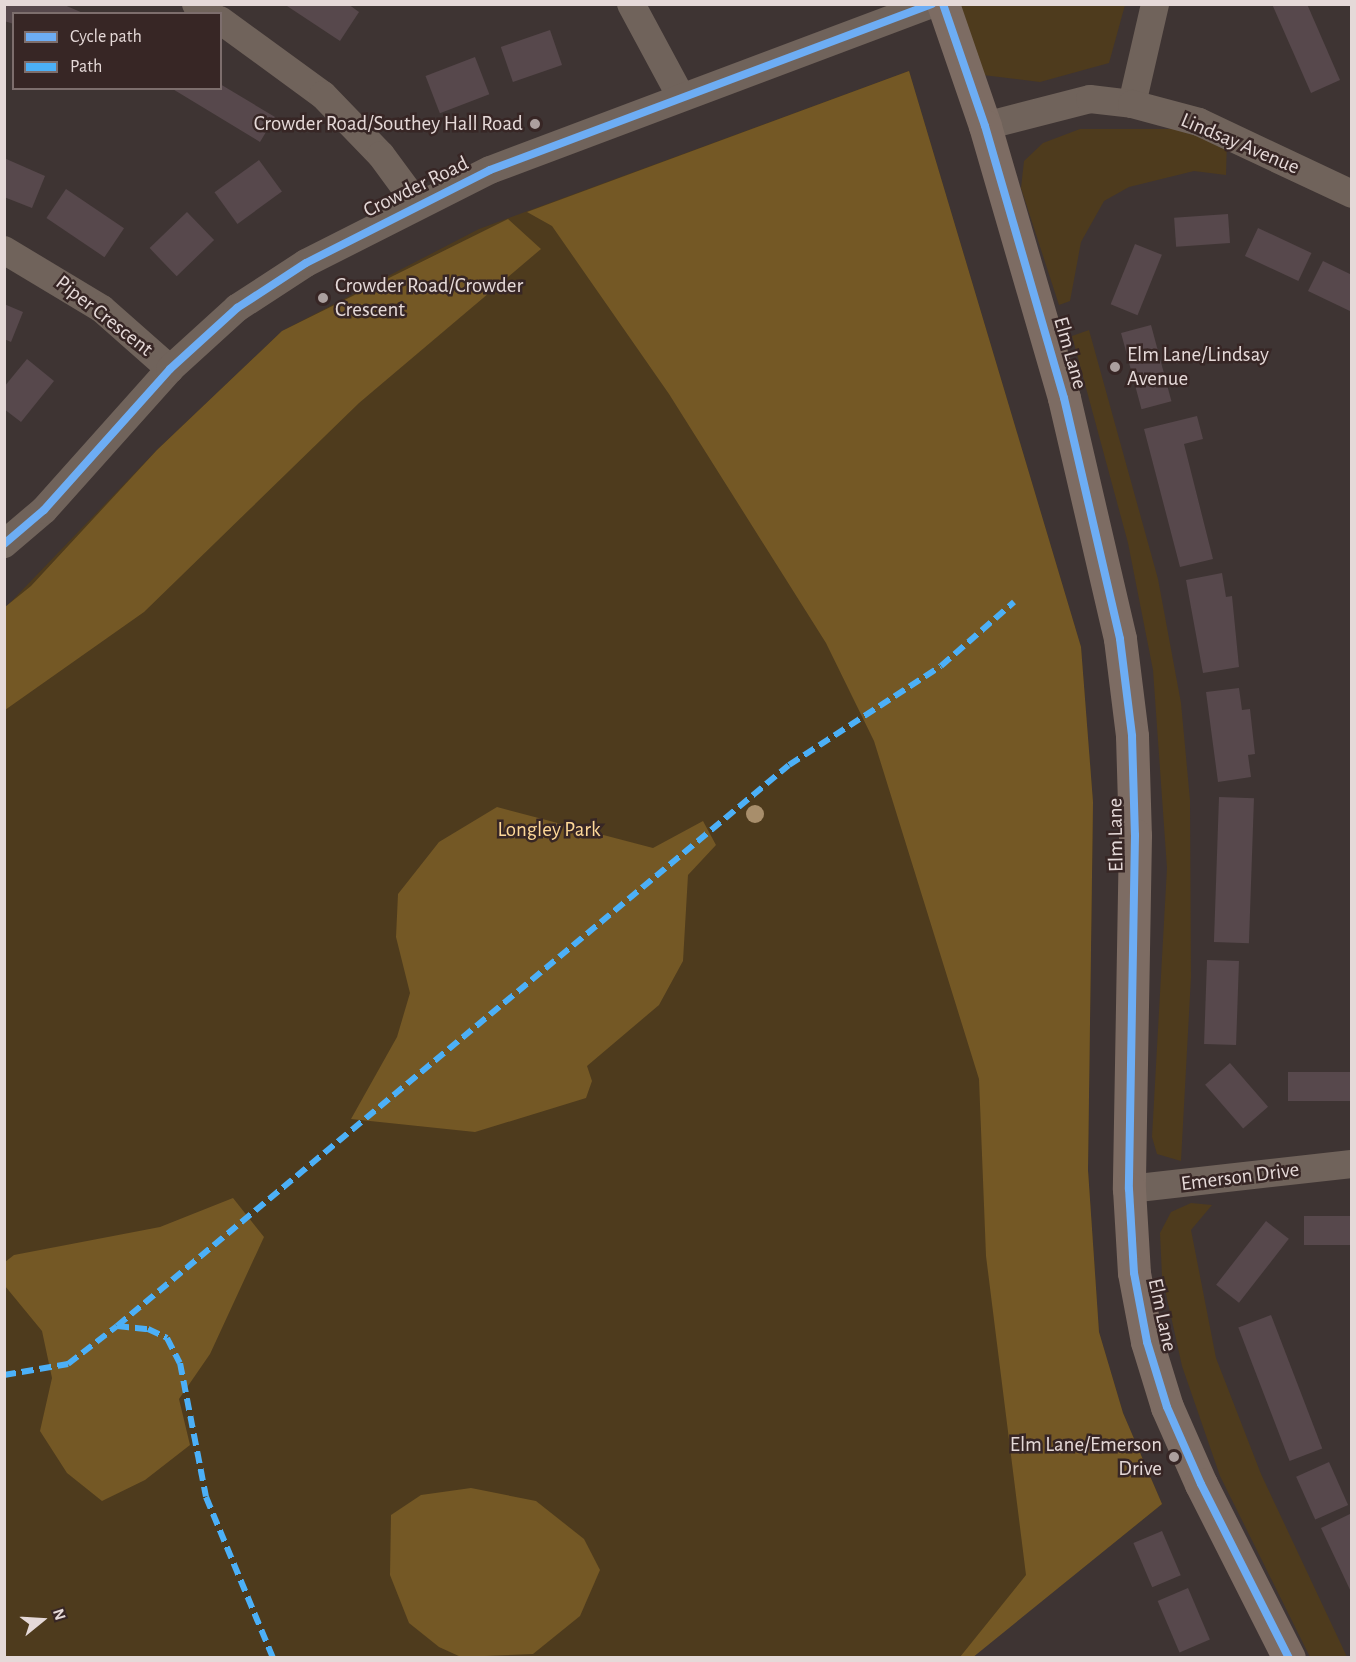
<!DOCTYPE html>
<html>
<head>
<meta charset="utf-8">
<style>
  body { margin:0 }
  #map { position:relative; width:1356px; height:1662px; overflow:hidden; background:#3e3433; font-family:"Alegreya Sans",sans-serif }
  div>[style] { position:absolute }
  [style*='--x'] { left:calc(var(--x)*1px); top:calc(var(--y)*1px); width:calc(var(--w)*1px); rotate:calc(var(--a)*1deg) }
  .green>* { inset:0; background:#4e3b1d }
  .forest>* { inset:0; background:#745825 }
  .building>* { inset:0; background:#57484c; transform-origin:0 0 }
  .street>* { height:28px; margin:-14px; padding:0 14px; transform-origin:14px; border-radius:14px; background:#70635b }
  .secondary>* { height:33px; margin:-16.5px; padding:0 16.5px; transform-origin:16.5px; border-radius:16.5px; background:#7d6c63 }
  .quiet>* { height:6px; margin-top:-3px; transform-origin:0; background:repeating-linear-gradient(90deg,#4cb0f7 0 12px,transparent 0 18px) }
  .cycleway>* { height:8px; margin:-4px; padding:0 4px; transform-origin:4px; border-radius:4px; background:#6dadf4 }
  .trees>* { width:18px; height:18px; margin:-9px; border-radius:50%; background:#a88e6b }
  .dots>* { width:16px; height:16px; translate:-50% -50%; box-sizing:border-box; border:3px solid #372625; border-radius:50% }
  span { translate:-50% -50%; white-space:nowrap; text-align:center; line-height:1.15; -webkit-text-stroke:5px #372625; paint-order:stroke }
  .poi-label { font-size:21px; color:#e5d9d8 }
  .right { translate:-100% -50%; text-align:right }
  .left { translate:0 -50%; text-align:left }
  .street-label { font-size:21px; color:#e5d9d8 }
  .park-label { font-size:21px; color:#fed898 }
  .frame { position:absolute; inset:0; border:6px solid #e5d9d8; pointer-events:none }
  .legend { position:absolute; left:12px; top:12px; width:210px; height:78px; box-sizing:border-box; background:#372625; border:2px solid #7d6e6d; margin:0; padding:8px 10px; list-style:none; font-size:18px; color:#e5d9d8 }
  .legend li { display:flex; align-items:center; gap:12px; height:30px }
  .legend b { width:30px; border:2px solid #7d6e6d }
  .north { position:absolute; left:12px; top:1590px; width:60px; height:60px; -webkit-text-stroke:4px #372625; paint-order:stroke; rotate:72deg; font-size:16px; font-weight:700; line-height:24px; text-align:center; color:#e5d9d8 }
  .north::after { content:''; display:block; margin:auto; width:21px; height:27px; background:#e5d9d8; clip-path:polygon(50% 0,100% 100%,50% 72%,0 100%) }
</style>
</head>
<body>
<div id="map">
  <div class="green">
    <div style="clip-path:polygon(943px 5px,1125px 5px,1109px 63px,1040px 82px,966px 73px)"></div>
    <div style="clip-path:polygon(909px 71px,1081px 647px,1093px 802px,1088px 1170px,1099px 1332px,1123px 1413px,1162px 1504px,972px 1657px,5px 1658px,5px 608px,157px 450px,282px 331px,479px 229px)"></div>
    <div style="clip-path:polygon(1080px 129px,1203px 129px,1227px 139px,1226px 175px,1194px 171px,1129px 187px,1104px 201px,1081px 242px,1070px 301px,1059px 305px,1021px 188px,1024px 161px,1043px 143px)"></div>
    <div style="clip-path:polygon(1089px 330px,1158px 579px,1181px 703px,1190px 800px,1191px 977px,1181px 1161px,1157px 1154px,1152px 1137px,1167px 868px,1153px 670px,1128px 543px,1072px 336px)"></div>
    <div style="clip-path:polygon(1191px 1203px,1212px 1205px,1191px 1230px,1216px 1358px,1261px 1474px,1347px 1657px,1310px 1657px,1220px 1476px,1182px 1366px,1162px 1276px,1160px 1233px,1171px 1212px)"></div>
  </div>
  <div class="forest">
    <div style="clip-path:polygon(909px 71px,1081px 647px,1093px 802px,1088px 1170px,1099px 1332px,1123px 1413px,1162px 1504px,972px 1658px,960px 1657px,1026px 1575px,986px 1256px,979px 1079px,874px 741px,826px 643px,669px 394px,552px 226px,527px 212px)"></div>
    <div style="clip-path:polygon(508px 219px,541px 249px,359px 403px,144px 612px,5px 710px,5px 607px,31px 586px,157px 450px,282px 331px)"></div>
    <div style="clip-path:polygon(497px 807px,653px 848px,703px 821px,716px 845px,688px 875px,683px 961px,659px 1005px,587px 1066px,592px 1081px,586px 1098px,475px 1132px,351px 1119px,397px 1037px,410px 993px,396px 937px,398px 894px,439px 842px)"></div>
    <div style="clip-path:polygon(233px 1198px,264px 1237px,210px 1354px,179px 1399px,190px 1445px,145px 1480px,102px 1501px,67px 1473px,40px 1431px,52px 1378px,42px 1331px,5px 1286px,5px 1262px,14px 1255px,160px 1227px)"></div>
    <div style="clip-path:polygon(471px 1488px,536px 1501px,584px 1539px,600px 1570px,580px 1616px,533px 1654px,461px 1657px,439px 1647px,409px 1623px,390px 1575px,391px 1515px,421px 1495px)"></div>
  </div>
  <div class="building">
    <div style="clip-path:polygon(4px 4px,62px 4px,83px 13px,14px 14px,14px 24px,4px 21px)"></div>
    <div style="clip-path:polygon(284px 4px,348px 4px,359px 12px,340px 41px)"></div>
    <div style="clip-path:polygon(1272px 4px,1307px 4px,1340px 80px,1311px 93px)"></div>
    <div style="left:550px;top:30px;width:37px;height:52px;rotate:71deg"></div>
    <div style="left:475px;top:57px;width:40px;height:53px;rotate:69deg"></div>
    <div style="clip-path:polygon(220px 84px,275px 117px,260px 142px,171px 88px,220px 88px)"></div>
    <div style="clip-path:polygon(4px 158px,45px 176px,32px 208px,4px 197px)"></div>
    <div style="left:259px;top:160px;width:39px;height:55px;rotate:54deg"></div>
    <div style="left:66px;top:189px;width:70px;height:35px;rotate:34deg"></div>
    <div style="left:187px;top:212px;width:39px;height:52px;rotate:46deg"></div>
    <div style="left:1228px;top:214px;width:29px;height:54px;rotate:86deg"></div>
    <div style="left:1258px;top:228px;width:59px;height:31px;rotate:25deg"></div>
    <div style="left:1135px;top:244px;width:29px;height:65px;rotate:22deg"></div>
    <div style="clip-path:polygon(1323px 261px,1352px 275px,1352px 312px,1308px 291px)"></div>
    <div style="clip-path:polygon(4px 304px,23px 312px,11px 342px,4px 339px)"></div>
    <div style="left:1151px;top:325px;width:79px;height:31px;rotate:75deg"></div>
    <div style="clip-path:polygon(27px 359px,54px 381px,21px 422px,4px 409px,4px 387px)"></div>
    <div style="clip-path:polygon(1197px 416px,1203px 439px,1184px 444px,1213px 559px,1180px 567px,1144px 429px)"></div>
    <div style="clip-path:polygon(1222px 573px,1226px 597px,1232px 596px,1239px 667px,1203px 673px,1186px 580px)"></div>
    <div style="clip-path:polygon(1239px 688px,1242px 710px,1250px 709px,1255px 754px,1248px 755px,1251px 777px,1218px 782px,1206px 692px)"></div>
    <div style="left:1219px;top:797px;width:35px;height:145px;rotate:2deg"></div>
    <div style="left:1207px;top:960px;width:32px;height:84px;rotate:2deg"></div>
    <div style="left:1230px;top:1063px;width:58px;height:33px;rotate:49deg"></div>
    <div style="left:1352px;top:1072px;width:29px;height:64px;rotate:90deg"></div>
    <div style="left:1352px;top:1216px;width:29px;height:48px;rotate:90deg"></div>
    <div style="left:1266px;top:1221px;width:29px;height:81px;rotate:38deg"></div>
    <div style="left:1271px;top:1315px;width:143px;height:35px;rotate:69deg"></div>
    <div style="left:1329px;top:1462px;width:47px;height:36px;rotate:66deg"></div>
    <div style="clip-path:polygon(1352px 1513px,1352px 1594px,1321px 1528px)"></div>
    <div style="left:1162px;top:1531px;width:48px;height:31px;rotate:67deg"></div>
    <div style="left:1188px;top:1588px;width:56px;height:33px;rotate:67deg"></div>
  </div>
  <div class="street">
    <div style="--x:196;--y:4;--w:18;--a:34"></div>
    <div style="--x:631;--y:4;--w:106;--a:61.7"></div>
    <div style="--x:220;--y:20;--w:127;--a:36.1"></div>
    <div style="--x:323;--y:95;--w:83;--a:46"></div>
    <div style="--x:381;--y:155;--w:61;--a:53.7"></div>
    <div style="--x:1132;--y:104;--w:103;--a:-77"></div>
    <div style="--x:985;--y:126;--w:108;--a:-14.4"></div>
    <div style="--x:1090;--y:99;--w:42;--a:6.8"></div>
    <div style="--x:1132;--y:104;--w:69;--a:15"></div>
    <div style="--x:1199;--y:122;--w:169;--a:25.2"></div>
    <div style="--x:4;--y:250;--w:114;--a:31"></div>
    <div style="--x:102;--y:309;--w:91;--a:41.4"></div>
    <div style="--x:4;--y:544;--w:52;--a:-40.4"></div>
    <div style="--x:44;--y:510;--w:189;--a:-48.2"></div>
    <div style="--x:170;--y:369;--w:91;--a:-42.3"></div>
    <div style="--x:237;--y:308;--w:82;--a:-33.1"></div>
    <div style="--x:306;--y:263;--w:206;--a:-26.8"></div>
    <div style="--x:490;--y:170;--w:472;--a:-20.6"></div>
    <div style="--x:1129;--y:1189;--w:224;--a:-6.4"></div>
  </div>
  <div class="secondary">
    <div style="--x:943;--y:4;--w:129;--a:71"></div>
    <div style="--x:985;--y:126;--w:283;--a:73.8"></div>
    <div style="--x:1064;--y:398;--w:247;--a:76.9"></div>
    <div style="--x:1120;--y:639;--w:98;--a:82.9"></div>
    <div style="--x:1132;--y:736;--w:99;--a:88.3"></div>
    <div style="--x:1135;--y:835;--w:354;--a:91"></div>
    <div style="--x:1129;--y:1189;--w:84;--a:86.6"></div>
    <div style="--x:1134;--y:1273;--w:70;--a:79.3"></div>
    <div style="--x:1147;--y:1342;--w:68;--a:72.9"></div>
    <div style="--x:1167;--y:1407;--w:84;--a:66.2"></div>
    <div style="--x:1201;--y:1484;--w:195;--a:63.2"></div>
  </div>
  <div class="quiet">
    <div style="--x:117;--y:1326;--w:31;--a:6"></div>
    <div style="--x:148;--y:1329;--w:21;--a:25"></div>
    <div style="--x:167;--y:1338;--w:28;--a:63"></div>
    <div style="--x:180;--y:1363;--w:136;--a:79"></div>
    <div style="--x:206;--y:1497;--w:174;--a:67.4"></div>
    <div style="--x:4;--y:1375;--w:65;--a:-9.8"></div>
    <div style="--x:68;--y:1364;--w:62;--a:-37.8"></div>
    <div style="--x:117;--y:1326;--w:875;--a:-39.86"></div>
    <div style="--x:789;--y:765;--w:181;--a:-33.1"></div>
    <div style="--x:941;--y:666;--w:97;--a:-41.2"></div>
  </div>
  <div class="cycleway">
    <div style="--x:943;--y:4;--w:129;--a:71"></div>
    <div style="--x:985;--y:126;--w:283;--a:73.8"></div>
    <div style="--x:1064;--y:398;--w:247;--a:76.9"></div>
    <div style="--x:1120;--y:639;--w:98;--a:82.9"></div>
    <div style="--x:1132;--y:736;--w:99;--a:88.3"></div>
    <div style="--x:1135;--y:835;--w:354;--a:91"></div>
    <div style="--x:1129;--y:1189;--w:84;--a:86.6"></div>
    <div style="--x:1134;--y:1273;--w:70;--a:79.3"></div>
    <div style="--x:1147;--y:1342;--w:68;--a:72.9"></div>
    <div style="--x:1167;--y:1407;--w:84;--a:66.2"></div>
    <div style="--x:1201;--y:1484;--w:195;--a:63.2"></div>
    <div style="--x:4;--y:544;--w:52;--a:-40.4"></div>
    <div style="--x:44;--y:510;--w:189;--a:-48.2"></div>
    <div style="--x:170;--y:369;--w:91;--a:-42.3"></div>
    <div style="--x:237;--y:308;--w:82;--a:-33.1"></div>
    <div style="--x:306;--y:263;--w:206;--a:-26.8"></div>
    <div style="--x:490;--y:170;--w:472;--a:-20.6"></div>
  </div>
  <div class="trees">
    <div style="left:755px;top:814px"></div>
  </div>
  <div class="dots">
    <div style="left:535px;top:124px;background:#ab9f9e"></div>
    <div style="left:323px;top:298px;background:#ab9f9e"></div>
    <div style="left:1115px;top:367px;background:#ab9f9e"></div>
    <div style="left:1174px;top:1457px;background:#ab9f9e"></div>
  </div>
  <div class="poi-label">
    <span class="right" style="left:523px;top:124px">Crowder Road/Southey Hall Road</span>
    <span class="left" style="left:335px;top:298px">Crowder Road/Crowder<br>Crescent</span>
    <span class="left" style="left:1127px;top:367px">Elm Lane/Lindsay<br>Avenue</span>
    <span class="right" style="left:1162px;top:1457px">Elm Lane/Emerson<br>Drive</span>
  </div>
  <div class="street-label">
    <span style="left:1240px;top:144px;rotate:23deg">Lindsay Avenue</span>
    <span style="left:416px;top:187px;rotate:-26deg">Crowder Road</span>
    <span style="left:104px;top:316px;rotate:38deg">Piper Crescent</span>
    <span style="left:1070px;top:353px;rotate:74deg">Elm Lane</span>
    <span style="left:1116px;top:835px;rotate:-91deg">Elm Lane</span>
    <span style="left:1240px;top:1177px;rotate:-7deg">Emerson Drive</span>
    <span style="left:1162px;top:1315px;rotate:78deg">Elm Lane</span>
  </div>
  <div class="park-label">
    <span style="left:549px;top:830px">Longley Park</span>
  </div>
  <div class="frame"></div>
  <ul class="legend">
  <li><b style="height:8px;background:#6dadf4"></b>Cycle path</li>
  <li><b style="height:8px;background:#4cb0f7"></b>Path</li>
  </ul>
  <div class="north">N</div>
</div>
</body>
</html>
